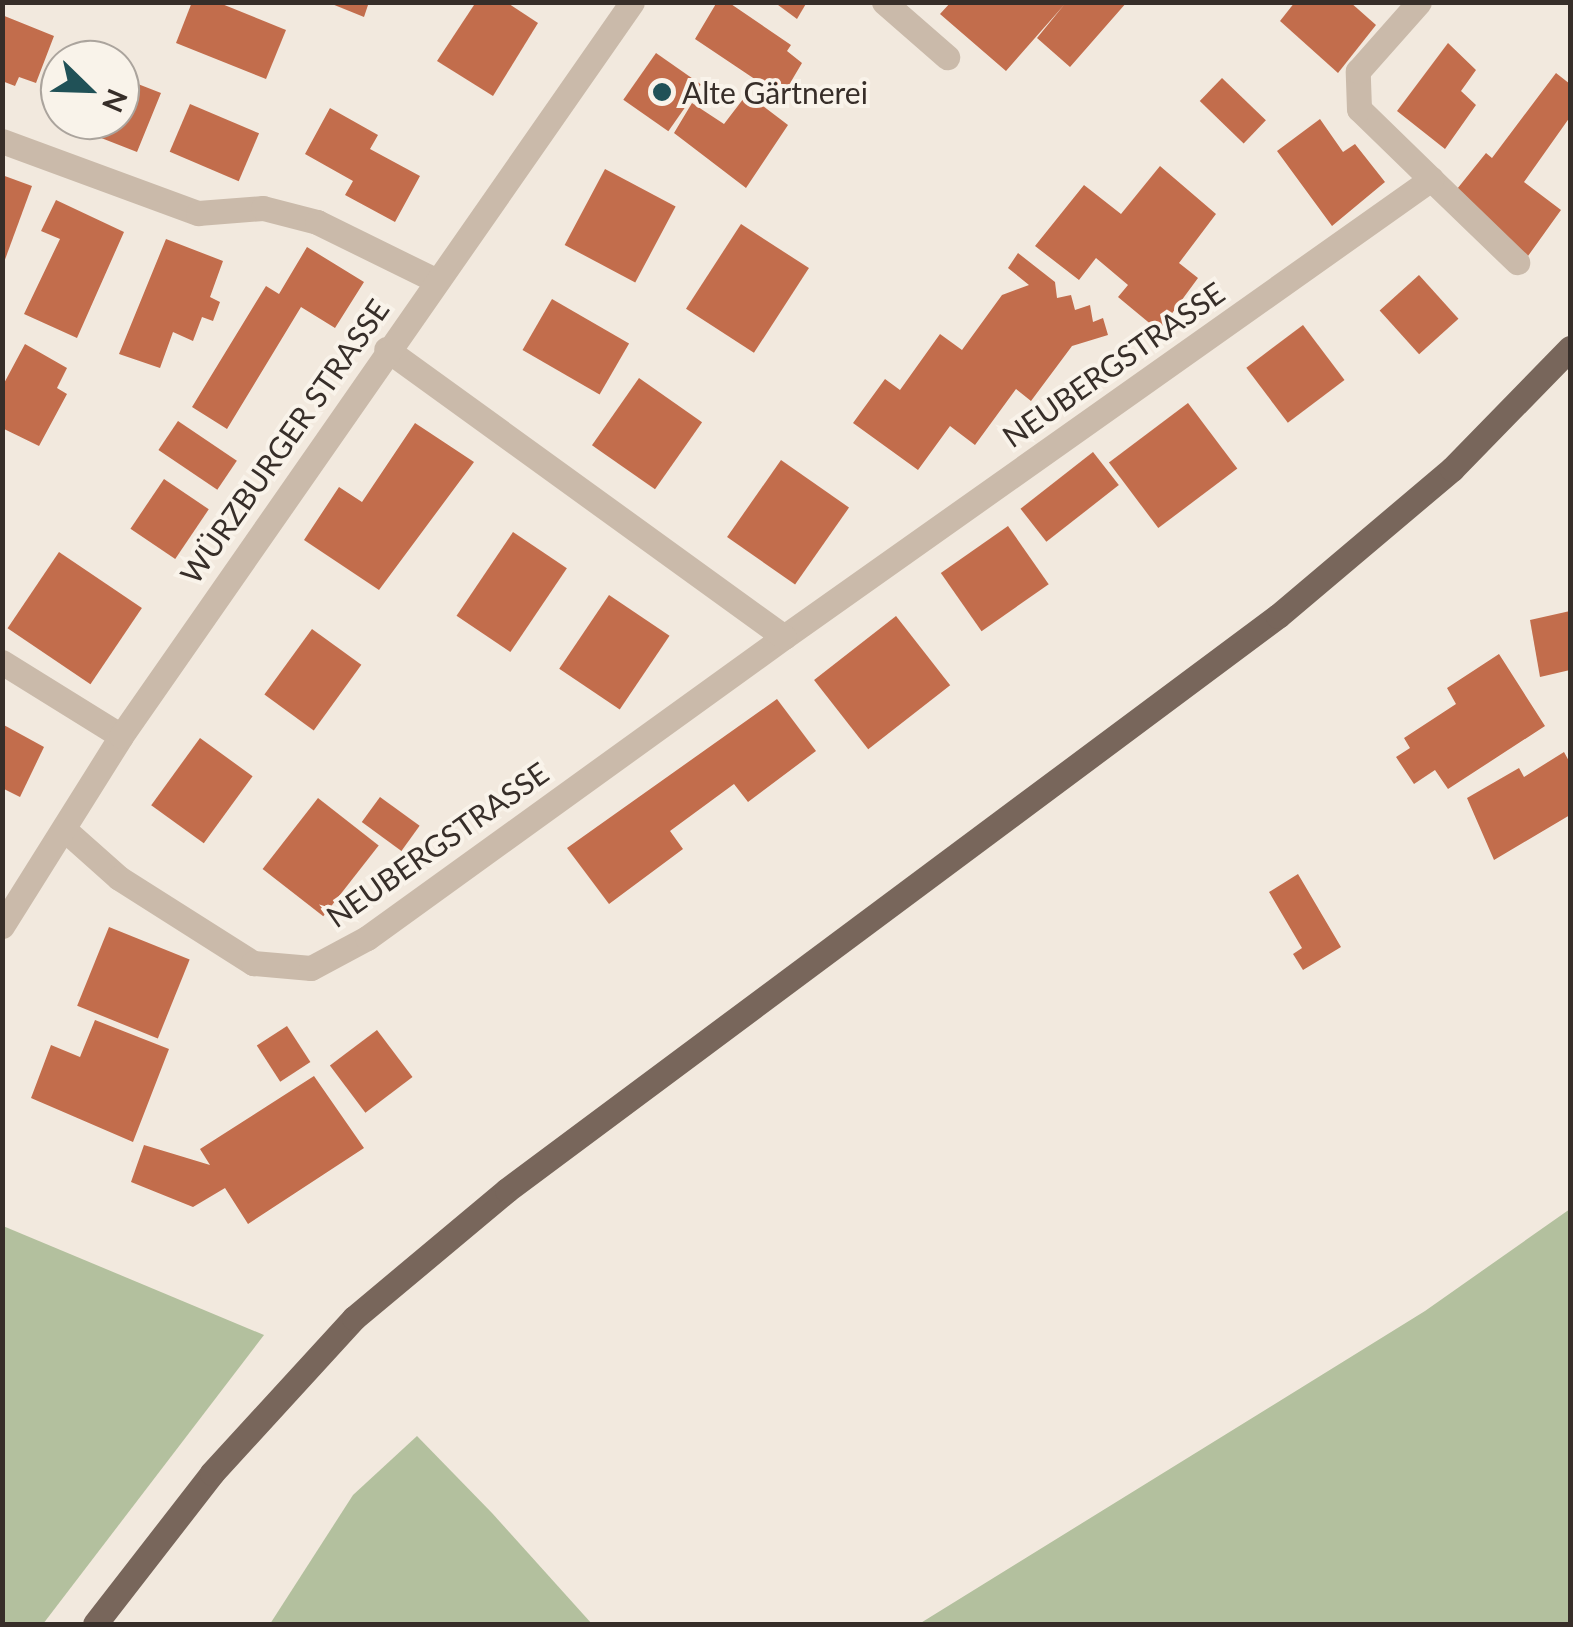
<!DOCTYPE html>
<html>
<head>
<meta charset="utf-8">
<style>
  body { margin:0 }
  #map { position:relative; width:1573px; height:1627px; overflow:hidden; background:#f2e9de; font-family:Lato,sans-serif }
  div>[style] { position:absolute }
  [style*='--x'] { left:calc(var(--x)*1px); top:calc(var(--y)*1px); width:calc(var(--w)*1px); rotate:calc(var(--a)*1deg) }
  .green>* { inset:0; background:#b3c09e }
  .building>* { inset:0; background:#c26d4c; transform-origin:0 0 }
  .minor>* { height:25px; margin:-12.5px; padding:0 12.5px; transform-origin:12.5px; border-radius:12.5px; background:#cabaaa }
  .major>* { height:25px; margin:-12.5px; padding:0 12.5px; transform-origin:12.5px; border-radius:12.5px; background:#78665b }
  .dots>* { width:28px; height:28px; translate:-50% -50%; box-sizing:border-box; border:5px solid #f9f3ea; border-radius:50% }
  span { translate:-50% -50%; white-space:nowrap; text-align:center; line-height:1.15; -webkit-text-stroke:8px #f9f3ea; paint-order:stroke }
  .poi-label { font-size:30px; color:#372e29 }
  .left { translate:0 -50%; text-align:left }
  .street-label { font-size:30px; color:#372e29 }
  .frame { position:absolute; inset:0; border:5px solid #372e29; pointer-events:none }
  .north { position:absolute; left:40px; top:40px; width:100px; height:100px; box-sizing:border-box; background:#f9f3ea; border:2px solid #aba49d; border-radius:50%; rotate:113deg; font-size:28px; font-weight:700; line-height:40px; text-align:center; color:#372e29 }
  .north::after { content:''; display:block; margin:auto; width:35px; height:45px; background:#205157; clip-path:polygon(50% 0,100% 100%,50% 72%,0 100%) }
</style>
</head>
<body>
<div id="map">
  <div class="green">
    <div style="clip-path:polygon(1570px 1209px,1570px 1624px,919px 1624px,1425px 1311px)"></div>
    <div style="clip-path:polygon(3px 1226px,264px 1335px,43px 1624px,3px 1624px)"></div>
    <div style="clip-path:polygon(417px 1436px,492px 1513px,592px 1624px,270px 1624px,353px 1495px)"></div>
  </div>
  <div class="building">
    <div style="clip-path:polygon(192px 2px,217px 2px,286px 30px,266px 79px,176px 43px)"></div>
    <div style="clip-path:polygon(327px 2px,369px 2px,364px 17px)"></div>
    <div style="clip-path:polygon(476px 2px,506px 2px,538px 23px,493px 96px,437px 61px)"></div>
    <div style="clip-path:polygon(717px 2px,728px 2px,791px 45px,787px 51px,802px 63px,786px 90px,768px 79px,765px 86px,695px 39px)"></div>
    <div style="clip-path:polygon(774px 2px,807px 2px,797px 19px)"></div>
    <div style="clip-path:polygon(951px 2px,1127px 2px,1070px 67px,1037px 38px,1064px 5px,1006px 71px,940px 14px)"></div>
    <div style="clip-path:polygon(1295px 2px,1350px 2px,1376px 25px,1338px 73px,1280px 21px)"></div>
    <div style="clip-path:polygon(2px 15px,54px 36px,36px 83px,19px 77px,15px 86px,2px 81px)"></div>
    <div style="clip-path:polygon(1448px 43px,1476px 70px,1461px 91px,1476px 105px,1445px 149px,1397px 111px)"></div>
    <div style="left:656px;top:53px;width:55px;height:57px;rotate:35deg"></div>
    <div style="clip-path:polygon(1556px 73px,1570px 84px,1570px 117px,1524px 182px,1561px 210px,1528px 256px,1453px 194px,1486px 153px,1492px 158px)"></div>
    <div style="clip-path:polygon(120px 77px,161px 93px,137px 152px,91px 134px,97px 120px,120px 120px)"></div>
    <div style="left:1222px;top:78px;width:61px;height:32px;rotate:44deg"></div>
    <div style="clip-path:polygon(747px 94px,788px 125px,746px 188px,674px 133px,692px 103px,724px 124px)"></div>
    <div style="left:190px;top:104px;width:75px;height:52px;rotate:23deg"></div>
    <div style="clip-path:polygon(330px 108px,378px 135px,370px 149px,420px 176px,395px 222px,345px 195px,353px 181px,305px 154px)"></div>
    <div style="clip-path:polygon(1320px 119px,1343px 152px,1355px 144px,1385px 182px,1332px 226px,1277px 151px)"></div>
    <div style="clip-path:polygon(1160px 166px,1216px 214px,1179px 263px,1198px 278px,1159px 331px,1118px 297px,1128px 285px,1096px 258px,1079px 280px,1035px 246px,1084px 185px,1121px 214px)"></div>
    <div style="left:605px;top:169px;width:80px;height:86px;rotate:28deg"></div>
    <div style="clip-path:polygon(2px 175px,32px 186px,3px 265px,2px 265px)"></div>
    <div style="clip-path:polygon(56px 200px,124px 232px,77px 338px,24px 314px,60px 239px,41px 231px)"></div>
    <div style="left:741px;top:224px;width:81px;height:101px;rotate:33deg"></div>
    <div style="clip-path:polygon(166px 239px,223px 261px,210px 297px,220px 302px,213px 321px,202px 317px,193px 341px,173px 332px,160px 368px,119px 354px)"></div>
    <div style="clip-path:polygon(307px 247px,364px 282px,335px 328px,301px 307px,227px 429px,192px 407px,266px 286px,279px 294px)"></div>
    <div style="clip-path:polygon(1018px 253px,1055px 282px,1057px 298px,1071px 295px,1075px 310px,1090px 305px,1093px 322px,1103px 318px,1108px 335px,1072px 346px,1031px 401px,1016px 389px,975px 445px,950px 426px,918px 470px,853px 423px,885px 379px,900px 390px,940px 334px,962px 350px,1002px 295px,1029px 285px,1008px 268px)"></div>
    <div style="left:1419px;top:275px;width:59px;height:53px;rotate:48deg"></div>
    <div style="left:552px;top:299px;width:89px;height:59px;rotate:30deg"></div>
    <div style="left:1303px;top:325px;width:69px;height:71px;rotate:53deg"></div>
    <div style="clip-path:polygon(25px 344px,67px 368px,57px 388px,67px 394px,39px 446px,2px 428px,2px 387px)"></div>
    <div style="left:639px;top:378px;width:77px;height:82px;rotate:35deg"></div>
    <div style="left:1188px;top:403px;width:82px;height:99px;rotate:53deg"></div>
    <div style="left:178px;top:421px;width:71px;height:35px;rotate:34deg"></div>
    <div style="clip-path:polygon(415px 423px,474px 462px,379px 590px,304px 540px,339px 487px,362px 502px)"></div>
    <div style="left:1093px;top:452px;width:42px;height:92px;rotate:52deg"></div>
    <div style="left:781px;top:460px;width:83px;height:94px;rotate:35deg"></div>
    <div style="left:164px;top:479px;width:54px;height:60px;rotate:34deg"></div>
    <div style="left:1008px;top:526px;width:71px;height:82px;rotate:55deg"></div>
    <div style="left:513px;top:532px;width:65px;height:101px;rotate:34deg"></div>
    <div style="left:59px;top:552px;width:100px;height:92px;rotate:34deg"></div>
    <div style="left:609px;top:595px;width:73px;height:89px;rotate:34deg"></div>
    <div style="clip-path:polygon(1570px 611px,1570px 670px,1540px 677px,1530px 620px)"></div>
    <div style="left:896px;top:616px;width:88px;height:104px;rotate:52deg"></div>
    <div style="left:312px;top:629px;width:61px;height:81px;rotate:36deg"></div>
    <div style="clip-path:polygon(1499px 654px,1545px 726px,1448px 789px,1435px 770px,1414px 784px,1396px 757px,1410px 748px,1404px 738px,1456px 704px,1447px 688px)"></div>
    <div style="clip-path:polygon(777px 699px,816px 751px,748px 802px,734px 784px,670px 831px,683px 849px,609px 904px,567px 848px)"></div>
    <div style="clip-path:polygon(2px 724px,44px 747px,20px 797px,2px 788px)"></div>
    <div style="left:200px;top:738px;width:65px;height:83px;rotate:36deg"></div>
    <div style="clip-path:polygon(1564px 752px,1570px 763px,1570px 815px,1494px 860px,1467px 798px,1519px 768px,1524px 777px)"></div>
    <div style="left:380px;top:797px;width:49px;height:31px;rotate:36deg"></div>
    <div style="left:318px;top:798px;width:77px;height:90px;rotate:38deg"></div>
    <div style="clip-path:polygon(1298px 874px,1341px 947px,1303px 970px,1293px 954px,1302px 948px,1269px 892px)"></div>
    <div style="left:109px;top:927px;width:87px;height:85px;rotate:22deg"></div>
    <div style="clip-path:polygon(95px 1020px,169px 1049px,133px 1142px,31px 1098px,51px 1045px,80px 1057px)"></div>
    <div style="left:287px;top:1026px;width:43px;height:36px;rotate:57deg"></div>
    <div style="left:377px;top:1030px;width:59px;height:59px;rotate:53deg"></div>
    <div style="clip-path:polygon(314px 1076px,364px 1148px,248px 1224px,225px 1188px,193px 1207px,131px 1182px,144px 1145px,210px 1165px,200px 1149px)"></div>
  </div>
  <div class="minor">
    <div style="--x:884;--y:2;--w:84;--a:41.1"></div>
    <div style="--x:2;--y:141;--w:209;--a:20.2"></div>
    <div style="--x:198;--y:213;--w:65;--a:-4.4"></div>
    <div style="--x:263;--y:208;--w:56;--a:14.5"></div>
    <div style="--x:317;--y:222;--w:131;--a:26.2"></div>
    <div style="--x:1431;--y:179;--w:120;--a:44"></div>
    <div style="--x:784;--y:637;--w:793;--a:-35.29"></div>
    <div style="--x:1431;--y:179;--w:100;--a:-135.8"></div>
    <div style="--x:1359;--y:109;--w:38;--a:-92"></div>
    <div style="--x:1358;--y:71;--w:92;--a:-48.5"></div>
    <div style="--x:2;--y:662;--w:140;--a:31.9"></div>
    <div style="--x:65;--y:830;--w:72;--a:41.6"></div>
    <div style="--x:119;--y:878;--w:159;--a:32.4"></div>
    <div style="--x:253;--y:963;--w:58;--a:4.9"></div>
    <div style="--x:311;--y:968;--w:64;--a:-28.2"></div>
    <div style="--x:367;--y:938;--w:514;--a:-35.82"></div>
    <div style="--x:784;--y:637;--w:491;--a:-144.1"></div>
    <div style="--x:2;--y:926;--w:224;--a:-57.9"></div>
    <div style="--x:121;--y:736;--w:894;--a:-55.15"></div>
  </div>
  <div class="major">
    <div style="--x:95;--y:1624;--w:191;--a:-52.2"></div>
    <div style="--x:212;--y:1473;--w:210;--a:-47.5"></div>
    <div style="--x:354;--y:1318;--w:199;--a:-39.9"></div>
    <div style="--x:507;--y:1190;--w:961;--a:-36.67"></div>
    <div style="--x:1278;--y:616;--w:228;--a:-40.2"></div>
    <div style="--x:1452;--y:469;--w:169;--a:-45.7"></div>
  </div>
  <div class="dots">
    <div style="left:662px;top:92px;background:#205157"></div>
  </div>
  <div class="poi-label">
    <span class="left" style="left:682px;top:92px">Alte Gärtnerei</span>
  </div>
  <div class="street-label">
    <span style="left:1113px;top:364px;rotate:-35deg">NEUBERGSTRASSE</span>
    <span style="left:284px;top:441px;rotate:-55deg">WÜRZBURGER STRASSE</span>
    <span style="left:437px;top:844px;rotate:-35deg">NEUBERGSTRASSE</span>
  </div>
  <div class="frame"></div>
  <div class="north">N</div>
</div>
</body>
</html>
